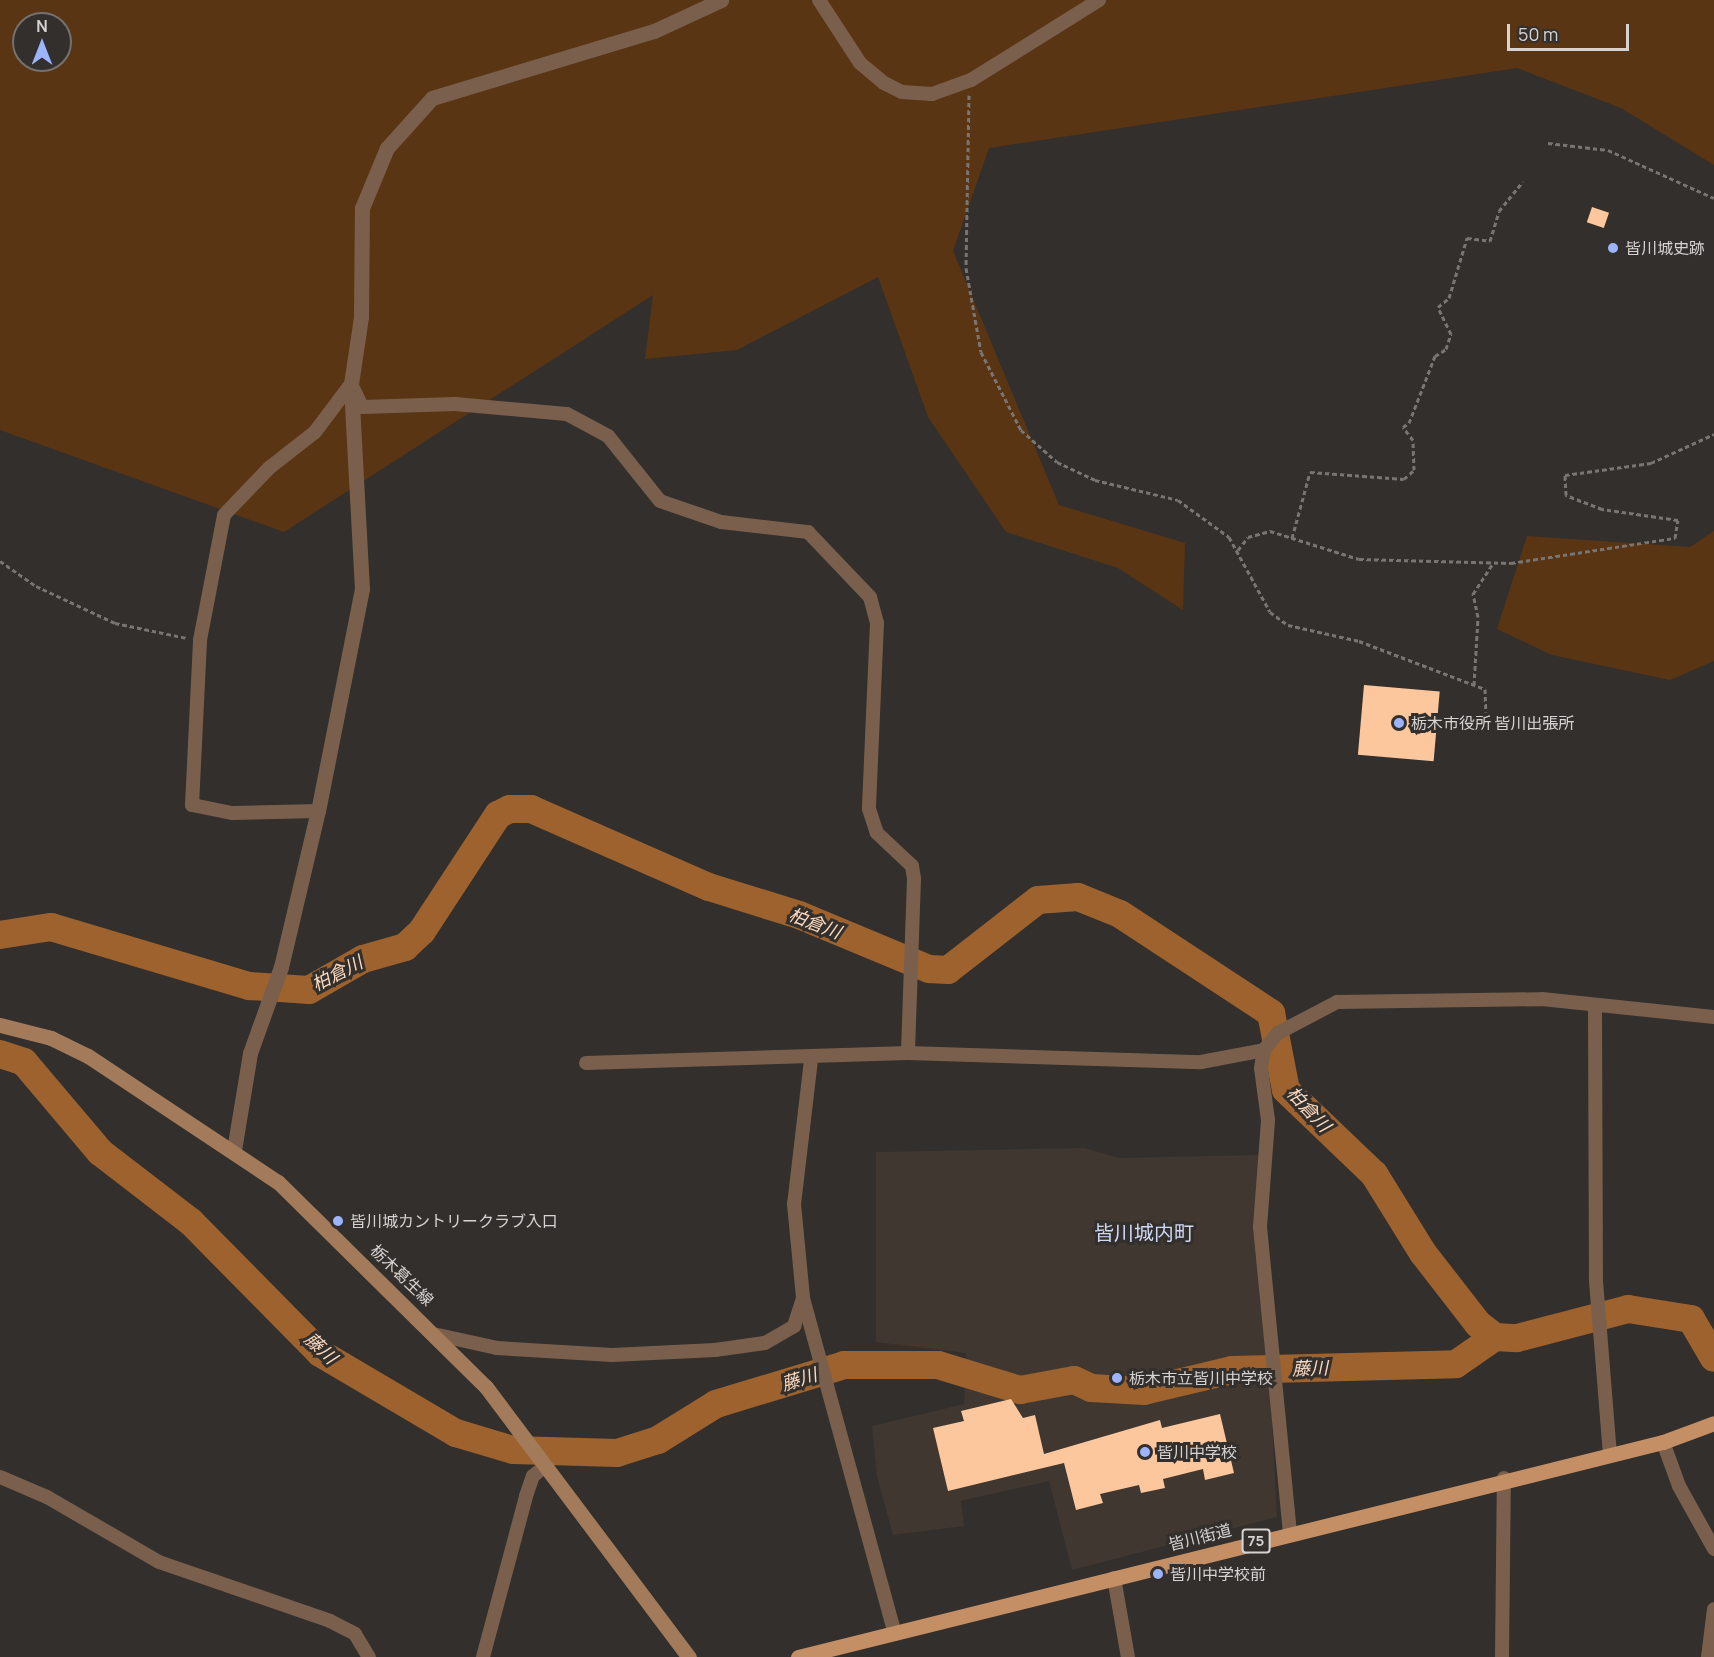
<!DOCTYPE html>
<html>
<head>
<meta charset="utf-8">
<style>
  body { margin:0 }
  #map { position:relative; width:1714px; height:1657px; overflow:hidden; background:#322f2c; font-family:Manrope,"Noto Sans JP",sans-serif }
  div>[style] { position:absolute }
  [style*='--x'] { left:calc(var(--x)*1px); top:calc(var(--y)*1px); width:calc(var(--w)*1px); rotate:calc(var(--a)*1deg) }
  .built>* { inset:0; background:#3f3730 }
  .green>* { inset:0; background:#5a3514 }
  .river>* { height:28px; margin:-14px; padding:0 14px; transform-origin:14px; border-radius:14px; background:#9d622d }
  .building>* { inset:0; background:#fcc79d; transform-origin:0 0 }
  .path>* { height:3px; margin-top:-1.5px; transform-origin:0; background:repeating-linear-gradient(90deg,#787572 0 4.5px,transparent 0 7.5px) }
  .minor>* { height:14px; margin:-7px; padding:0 7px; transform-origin:7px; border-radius:7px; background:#7a604c }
  .tertiary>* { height:15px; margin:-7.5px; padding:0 7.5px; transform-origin:7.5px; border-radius:7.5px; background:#7a604c }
  .secondary>* { height:15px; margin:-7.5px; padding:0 7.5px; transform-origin:7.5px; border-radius:7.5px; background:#a47b5a }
  .primary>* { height:15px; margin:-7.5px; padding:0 7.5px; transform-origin:7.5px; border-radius:7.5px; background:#c48f64 }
  .dots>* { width:16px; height:16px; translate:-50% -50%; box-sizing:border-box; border:3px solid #322f2c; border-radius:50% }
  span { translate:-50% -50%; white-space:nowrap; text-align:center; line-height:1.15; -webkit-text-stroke:6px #322f2c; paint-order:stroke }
  .shield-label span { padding:2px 4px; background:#322f2c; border:2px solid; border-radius:4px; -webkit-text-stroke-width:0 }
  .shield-label { font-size:15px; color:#d6d4d2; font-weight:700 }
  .poi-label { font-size:16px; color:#d6d4d2 }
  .left { translate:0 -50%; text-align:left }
  .street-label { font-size:16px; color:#d6d4d2 }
  .water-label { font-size:18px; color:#fedbc0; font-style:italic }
  .quarter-label { font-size:20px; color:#cfd9f5 }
  .north { position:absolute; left:12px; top:12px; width:60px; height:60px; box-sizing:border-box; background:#322f2c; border:2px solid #74716e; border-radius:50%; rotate:0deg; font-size:16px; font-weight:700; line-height:24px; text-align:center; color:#d6d4d2 }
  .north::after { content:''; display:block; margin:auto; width:21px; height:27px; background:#9cb4fd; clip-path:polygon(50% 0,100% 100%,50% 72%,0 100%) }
  .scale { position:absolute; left:1507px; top:24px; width:122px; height:27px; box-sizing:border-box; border:3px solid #d6d4d2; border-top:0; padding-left:8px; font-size:18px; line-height:21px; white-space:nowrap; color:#d6d4d2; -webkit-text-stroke:4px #322f2c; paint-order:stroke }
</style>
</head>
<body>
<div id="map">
  <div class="built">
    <div style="clip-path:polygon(1084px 1148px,1119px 1158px,1258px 1155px,1277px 1517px,1072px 1570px,1049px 1481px,961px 1501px,964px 1526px,893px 1535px,877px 1477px,872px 1426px,964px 1404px,966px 1353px,876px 1342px,876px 1152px)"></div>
  </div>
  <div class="green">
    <div style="clip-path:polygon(evenodd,0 0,1714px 0,1714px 165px,1621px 108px,1517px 68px,989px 148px,953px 251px,1059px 505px,1185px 543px,1183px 610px,1118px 568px,1006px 532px,928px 417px,878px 277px,737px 350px,645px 359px,653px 295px,284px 532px,0 430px,0 0,24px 24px,60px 24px,60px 60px,24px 60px,24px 24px)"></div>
    <div style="clip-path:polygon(1714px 531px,1714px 661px,1670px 680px,1552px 655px,1497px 629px,1527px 536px,1690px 547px)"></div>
  </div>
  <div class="river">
    <div style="--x:0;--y:935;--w:52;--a:-8.9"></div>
    <div style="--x:51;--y:927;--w:207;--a:16.6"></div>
    <div style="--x:249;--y:986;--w:60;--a:3.8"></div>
    <div style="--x:309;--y:990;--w:62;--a:-29.9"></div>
    <div style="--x:363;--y:959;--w:44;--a:-15.9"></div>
    <div style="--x:405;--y:947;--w:23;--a:-43"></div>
    <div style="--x:422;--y:931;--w:139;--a:-56.8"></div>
    <div style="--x:498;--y:815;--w:13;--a:-27"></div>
    <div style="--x:510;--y:809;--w:21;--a:0"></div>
    <div style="--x:531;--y:809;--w:194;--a:23.7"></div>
    <div style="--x:709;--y:887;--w:94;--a:17.3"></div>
    <div style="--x:799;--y:915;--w:141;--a:22.6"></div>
    <div style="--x:929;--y:969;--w:19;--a:3"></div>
    <div style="--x:948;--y:970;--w:114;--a:-37.9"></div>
    <div style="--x:1038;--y:900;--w:40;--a:-4.3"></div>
    <div style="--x:1078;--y:897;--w:45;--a:22"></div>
    <div style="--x:1120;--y:914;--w:181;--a:33.3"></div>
    <div style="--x:1271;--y:1013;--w:78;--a:79"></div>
    <div style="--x:1286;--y:1090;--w:122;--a:43.7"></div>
    <div style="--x:1374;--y:1174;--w:93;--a:58.2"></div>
    <div style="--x:1423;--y:1253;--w:90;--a:52.2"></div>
    <div style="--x:1478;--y:1324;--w:21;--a:37"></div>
    <div style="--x:0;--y:1054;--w:25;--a:18"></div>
    <div style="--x:24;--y:1062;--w:118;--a:49.8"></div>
    <div style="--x:100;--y:1152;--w:115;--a:37.6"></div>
    <div style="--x:191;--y:1222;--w:184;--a:45.4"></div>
    <div style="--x:320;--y:1353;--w:158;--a:30.5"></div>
    <div style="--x:456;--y:1433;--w:59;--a:16.6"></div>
    <div style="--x:513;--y:1450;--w:104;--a:1.7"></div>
    <div style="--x:617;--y:1453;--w:43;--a:-17.6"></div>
    <div style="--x:658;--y:1440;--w:68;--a:-31.8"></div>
    <div style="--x:716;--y:1404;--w:134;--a:-16.9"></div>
    <div style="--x:844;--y:1365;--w:94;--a:0"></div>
    <div style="--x:938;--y:1365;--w:86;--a:17"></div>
    <div style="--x:1020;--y:1390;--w:55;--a:-10.5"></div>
    <div style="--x:1074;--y:1380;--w:19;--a:25"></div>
    <div style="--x:1091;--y:1388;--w:53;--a:3.2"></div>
    <div style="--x:1144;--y:1391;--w:90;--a:-13.4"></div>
    <div style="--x:1232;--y:1370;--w:224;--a:-1.5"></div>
    <div style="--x:1456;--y:1364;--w:47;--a:-34.7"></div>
    <div style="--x:1495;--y:1337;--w:22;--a:3"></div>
    <div style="--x:1517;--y:1338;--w:115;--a:-14.6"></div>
    <div style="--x:1628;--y:1309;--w:64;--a:9"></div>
    <div style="--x:1691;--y:1319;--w:45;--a:59.5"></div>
  </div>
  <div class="building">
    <div style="left:1592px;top:207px;width:18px;height:16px;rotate:19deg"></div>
    <div style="left:1364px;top:685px;width:76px;height:70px;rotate:5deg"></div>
    <div style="clip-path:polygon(1011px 1399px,1023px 1418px,1035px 1415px,1044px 1454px,1160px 1420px,1162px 1428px,1220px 1414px,1234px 1473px,1205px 1480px,1203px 1469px,1163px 1479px,1165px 1488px,1141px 1493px,1139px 1485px,1100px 1494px,1103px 1503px,1076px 1510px,1064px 1463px,948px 1491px,933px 1428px,964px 1421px,961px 1411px)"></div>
  </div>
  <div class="path">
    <div style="--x:969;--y:95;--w:173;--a:91"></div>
    <div style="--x:966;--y:268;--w:85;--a:79.9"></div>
    <div style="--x:981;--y:352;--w:88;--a:62.9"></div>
    <div style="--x:1021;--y:430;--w:48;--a:41.6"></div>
    <div style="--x:1057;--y:462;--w:42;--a:25.3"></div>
    <div style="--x:1095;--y:480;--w:85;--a:13.5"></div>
    <div style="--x:1178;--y:500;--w:63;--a:36"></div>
    <div style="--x:1229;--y:537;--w:85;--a:61.3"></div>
    <div style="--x:1270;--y:612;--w:22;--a:36"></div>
    <div style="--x:1288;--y:625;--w:73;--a:12.7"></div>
    <div style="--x:1359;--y:641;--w:135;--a:20.9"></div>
    <div style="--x:1485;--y:689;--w:23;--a:88"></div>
    <div style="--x:1548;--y:143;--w:60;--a:6.7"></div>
    <div style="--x:1608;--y:150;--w:116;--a:24.4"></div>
    <div style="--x:1292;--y:538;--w:68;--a:-74.7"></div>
    <div style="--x:1310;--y:472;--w:94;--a:4.3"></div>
    <div style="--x:1404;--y:479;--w:13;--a:-42"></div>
    <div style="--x:1414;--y:470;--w:30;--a:-92"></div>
    <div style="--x:1413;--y:440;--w:16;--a:-128"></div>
    <div style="--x:1403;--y:427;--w:7;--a:-34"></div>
    <div style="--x:1409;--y:423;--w:72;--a:-68.8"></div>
    <div style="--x:1435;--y:356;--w:13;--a:-32"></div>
    <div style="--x:1446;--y:349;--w:16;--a:-72"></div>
    <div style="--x:1451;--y:334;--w:30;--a:-116"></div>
    <div style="--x:1438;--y:307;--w:14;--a:-39"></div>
    <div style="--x:1449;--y:298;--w:63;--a:-73.3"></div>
    <div style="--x:1467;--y:238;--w:23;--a:7"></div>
    <div style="--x:1490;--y:241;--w:31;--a:-73"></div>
    <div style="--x:1499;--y:211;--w:38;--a:-51"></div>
    <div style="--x:1238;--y:550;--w:16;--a:-52"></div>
    <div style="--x:1248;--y:537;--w:23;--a:-15"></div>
    <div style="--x:1270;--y:531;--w:93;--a:17.5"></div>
    <div style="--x:1359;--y:559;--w:152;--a:1.5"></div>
    <div style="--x:1511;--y:563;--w:166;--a:-8.7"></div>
    <div style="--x:1675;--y:538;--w:18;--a:-81"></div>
    <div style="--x:1678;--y:520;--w:77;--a:-171.8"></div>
    <div style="--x:1602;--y:509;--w:39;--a:-159"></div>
    <div style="--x:1566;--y:495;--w:20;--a:-93"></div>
    <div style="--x:1565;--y:475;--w:87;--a:-7.9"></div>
    <div style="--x:1651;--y:463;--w:69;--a:-24.7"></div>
    <div style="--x:0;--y:561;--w:44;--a:34.8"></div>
    <div style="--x:36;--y:586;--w:87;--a:25.1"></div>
    <div style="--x:115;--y:623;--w:74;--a:11.8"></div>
    <div style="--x:1474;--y:685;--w:68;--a:-86.6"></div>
    <div style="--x:1478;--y:617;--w:24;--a:-102"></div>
    <div style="--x:1473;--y:594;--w:37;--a:-57"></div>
  </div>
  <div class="minor">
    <div style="--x:819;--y:0;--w:75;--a:56.9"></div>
    <div style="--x:860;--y:63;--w:31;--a:40"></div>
    <div style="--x:884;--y:83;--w:20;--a:27"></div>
    <div style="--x:902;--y:92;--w:30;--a:4"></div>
    <div style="--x:932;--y:94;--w:41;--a:-19.7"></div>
    <div style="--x:971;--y:80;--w:151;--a:-32"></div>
    <div style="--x:318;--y:811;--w:86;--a:178.7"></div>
    <div style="--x:232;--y:813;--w:41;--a:-168.7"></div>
    <div style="--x:192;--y:805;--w:165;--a:-87.2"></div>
    <div style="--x:200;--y:640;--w:127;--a:-79.1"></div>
    <div style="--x:224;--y:515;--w:65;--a:-46.2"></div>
    <div style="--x:269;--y:468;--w:58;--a:-38"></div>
    <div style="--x:315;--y:432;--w:60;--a:-53.1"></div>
    <div style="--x:351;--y:384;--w:25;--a:64"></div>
    <div style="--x:362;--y:407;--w:93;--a:-1.8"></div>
    <div style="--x:455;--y:404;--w:112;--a:5.1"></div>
    <div style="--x:567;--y:414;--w:47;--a:28.2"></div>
    <div style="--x:608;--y:436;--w:83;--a:51.3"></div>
    <div style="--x:660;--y:501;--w:65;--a:19"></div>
    <div style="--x:721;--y:522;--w:88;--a:6.6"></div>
    <div style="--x:808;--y:532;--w:90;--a:46.4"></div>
    <div style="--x:870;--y:597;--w:27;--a:75"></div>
    <div style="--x:877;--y:623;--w:186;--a:92.5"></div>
    <div style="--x:869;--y:809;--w:25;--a:72"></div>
    <div style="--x:877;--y:833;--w:48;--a:43.3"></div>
    <div style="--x:912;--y:866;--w:13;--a:81"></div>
    <div style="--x:914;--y:879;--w:174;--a:92"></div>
    <div style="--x:1595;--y:1005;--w:276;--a:89.8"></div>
    <div style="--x:1596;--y:1281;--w:174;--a:85.4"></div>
    <div style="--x:811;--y:1060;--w:145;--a:96.7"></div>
    <div style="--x:794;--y:1204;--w:94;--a:84.5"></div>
    <div style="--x:803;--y:1298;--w:348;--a:74.7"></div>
    <div style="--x:586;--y:1063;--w:322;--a:-1.8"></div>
    <div style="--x:908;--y:1053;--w:293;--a:1.8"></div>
    <div style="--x:1201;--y:1062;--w:64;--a:-10.8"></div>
    <div style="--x:438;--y:1335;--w:60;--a:12.4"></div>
    <div style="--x:497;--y:1348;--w:115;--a:3.5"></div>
    <div style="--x:612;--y:1355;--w:103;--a:-2.8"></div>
    <div style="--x:715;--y:1350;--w:50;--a:-8"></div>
    <div style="--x:765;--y:1343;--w:34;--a:-30"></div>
    <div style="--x:794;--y:1326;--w:29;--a:-72"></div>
    <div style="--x:1663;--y:1442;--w:47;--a:70"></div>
    <div style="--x:1679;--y:1486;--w:72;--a:60.9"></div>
    <div style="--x:0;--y:1477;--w:51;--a:23.1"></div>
    <div style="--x:47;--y:1497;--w:129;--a:30.1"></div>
    <div style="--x:159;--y:1562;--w:181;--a:19"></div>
    <div style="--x:330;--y:1621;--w:28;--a:27"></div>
    <div style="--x:355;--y:1634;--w:27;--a:59"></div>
    <div style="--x:1290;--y:1533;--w:307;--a:-95.6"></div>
    <div style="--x:1260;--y:1227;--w:107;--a:-85.7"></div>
    <div style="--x:1268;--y:1120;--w:52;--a:-97.7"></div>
    <div style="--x:1261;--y:1068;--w:18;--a:-81"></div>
    <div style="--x:1264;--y:1050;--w:22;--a:-51"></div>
    <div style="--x:1278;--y:1033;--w:67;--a:-27.7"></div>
    <div style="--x:1337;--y:1002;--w:205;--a:-0.8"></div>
    <div style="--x:1542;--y:999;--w:173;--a:6"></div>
    <div style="--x:1114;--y:1578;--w:80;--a:80"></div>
    <div style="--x:483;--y:1657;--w:167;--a:-75"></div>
    <div style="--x:526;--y:1496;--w:21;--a:-71"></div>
    <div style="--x:533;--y:1476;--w:17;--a:-40"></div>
    <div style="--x:1502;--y:1657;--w:179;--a:-89.4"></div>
    <div style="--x:1708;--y:1657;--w:48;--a:-82.9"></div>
  </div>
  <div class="tertiary">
    <div style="--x:234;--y:1150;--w:98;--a:-80.6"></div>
    <div style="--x:250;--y:1053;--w:91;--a:-70.2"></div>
    <div style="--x:281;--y:967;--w:160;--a:-76.7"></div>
    <div style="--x:318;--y:811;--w:226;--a:-78.8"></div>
    <div style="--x:362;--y:589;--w:205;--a:-93.1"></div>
    <div style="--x:351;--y:384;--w:68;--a:-81.5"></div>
    <div style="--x:361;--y:317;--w:109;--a:-89.5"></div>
    <div style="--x:362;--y:208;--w:65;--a:-67.4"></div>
    <div style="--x:387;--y:148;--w:67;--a:-48"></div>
    <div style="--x:432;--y:98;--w:232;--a:-16.8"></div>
    <div style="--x:654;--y:31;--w:74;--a:-24.8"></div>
  </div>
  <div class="secondary">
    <div style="--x:0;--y:1025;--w:53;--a:14.3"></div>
    <div style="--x:51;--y:1038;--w:41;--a:25.9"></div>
    <div style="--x:88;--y:1056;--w:228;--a:33.6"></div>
    <div style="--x:278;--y:1182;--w:292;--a:44.6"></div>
    <div style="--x:486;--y:1387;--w:338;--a:53.1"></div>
  </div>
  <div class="primary">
    <div style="--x:798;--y:1657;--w:891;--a:-13.96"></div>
    <div style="--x:1663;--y:1442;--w:54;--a:-20.4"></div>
  </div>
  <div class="dots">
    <div style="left:1613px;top:248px;background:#9cb4fd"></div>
    <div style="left:1399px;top:723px;background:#9cb4fd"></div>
    <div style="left:338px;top:1221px;background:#9cb4fd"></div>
    <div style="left:1117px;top:1378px;background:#9cb4fd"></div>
    <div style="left:1145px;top:1452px;background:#9cb4fd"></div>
    <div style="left:1158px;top:1574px;background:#9cb4fd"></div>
  </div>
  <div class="shield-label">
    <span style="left:1256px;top:1541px">75</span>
  </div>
  <div class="poi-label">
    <span class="left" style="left:1625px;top:248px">皆川城史跡</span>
    <span class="left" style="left:1411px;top:723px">栃木市役所 皆川出張所</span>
    <span class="left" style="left:350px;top:1221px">皆川城カントリークラブ入口</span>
    <span class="left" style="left:1129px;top:1378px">栃木市立皆川中学校</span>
    <span class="left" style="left:1157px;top:1452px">皆川中学校</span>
    <span class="left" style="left:1170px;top:1574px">皆川中学校前</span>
  </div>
  <div class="street-label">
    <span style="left:402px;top:1275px;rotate:44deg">栃木葛生線</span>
    <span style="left:1200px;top:1537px;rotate:-14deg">皆川街道</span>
  </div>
  <div class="water-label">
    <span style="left:815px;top:923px;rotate:21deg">柏倉川</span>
    <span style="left:337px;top:973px;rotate:-27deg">柏倉川</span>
    <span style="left:1309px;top:1109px;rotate:47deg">柏倉川</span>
    <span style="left:321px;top:1348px;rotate:43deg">藤川</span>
    <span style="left:1310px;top:1368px;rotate:-2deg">藤川</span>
    <span style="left:799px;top:1379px;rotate:-17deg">藤川</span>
  </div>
  <div class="quarter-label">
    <span style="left:1144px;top:1232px">皆川城内町</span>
  </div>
  <div class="north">N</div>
  <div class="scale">50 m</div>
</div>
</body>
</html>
